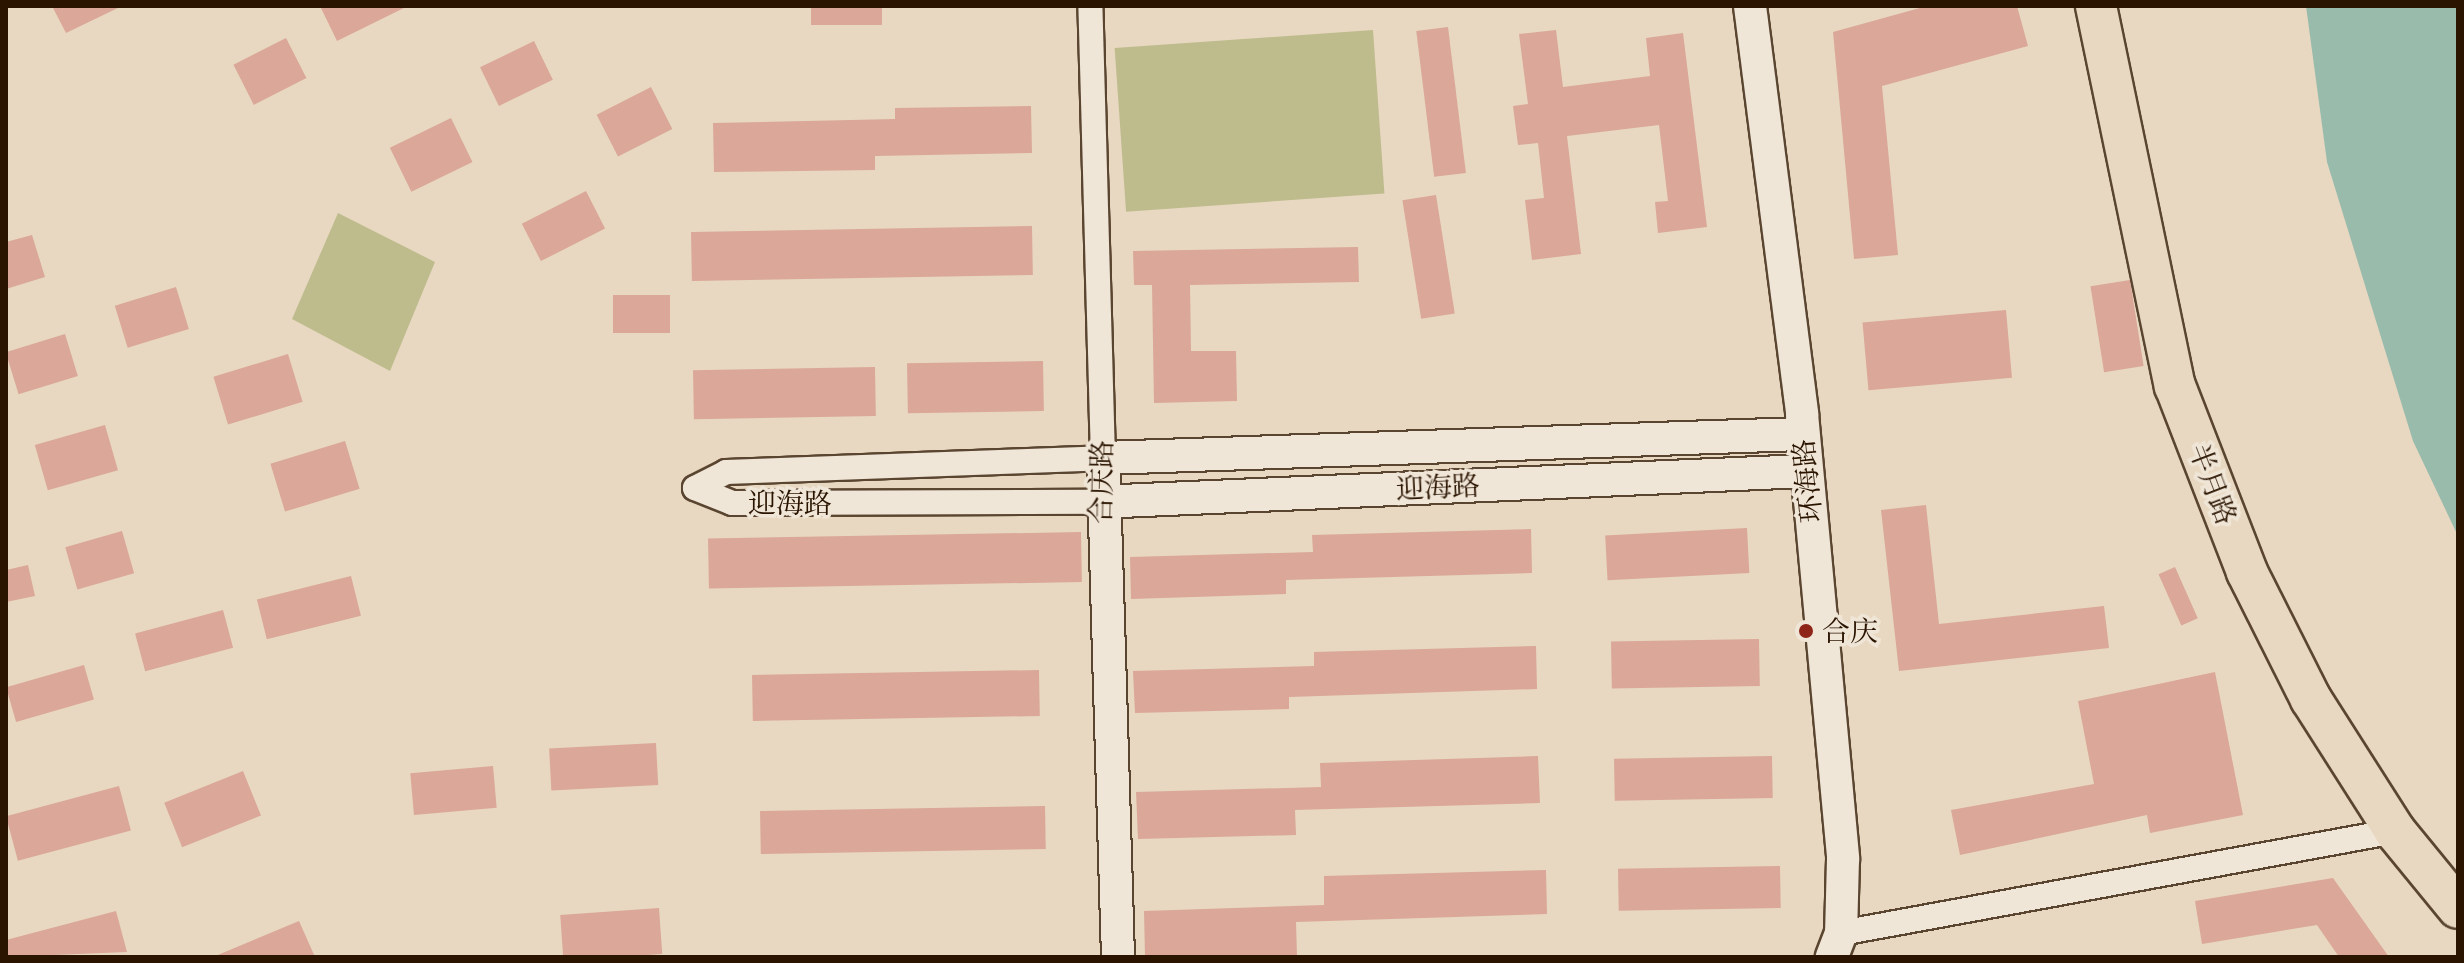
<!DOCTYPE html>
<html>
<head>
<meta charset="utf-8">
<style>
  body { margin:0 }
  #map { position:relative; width:2464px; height:963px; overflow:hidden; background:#e8d8c1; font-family:"EB Garamond","Noto Serif SC",serif }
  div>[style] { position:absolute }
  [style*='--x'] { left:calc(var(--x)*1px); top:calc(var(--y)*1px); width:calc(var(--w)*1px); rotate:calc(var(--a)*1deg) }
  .green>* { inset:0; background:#bebc8d; transform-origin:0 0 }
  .water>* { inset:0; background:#98bbac }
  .building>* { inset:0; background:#daa798; transform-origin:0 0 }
  .roads { filter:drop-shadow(2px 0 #5a4530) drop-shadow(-2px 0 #5a4530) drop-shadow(0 2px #5a4530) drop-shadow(0 -2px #5a4530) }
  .minor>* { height:24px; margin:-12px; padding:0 12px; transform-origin:12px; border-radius:12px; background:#f0e6d7 }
  .tertiary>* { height:32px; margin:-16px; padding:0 16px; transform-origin:16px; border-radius:16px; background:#f0e6d7 }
  .primary>* { height:40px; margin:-20px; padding:0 20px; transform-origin:20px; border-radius:20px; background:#e8d8c1 }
  .dots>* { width:22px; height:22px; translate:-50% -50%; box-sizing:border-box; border:4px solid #f0e6d7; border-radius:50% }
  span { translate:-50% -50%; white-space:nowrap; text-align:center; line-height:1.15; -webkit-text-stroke:7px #f0e6d7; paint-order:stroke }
  .street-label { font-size:28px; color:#2a1400 }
  .poi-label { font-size:28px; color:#2a1400 }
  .left { translate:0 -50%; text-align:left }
  .frame { position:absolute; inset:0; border:8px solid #2a1400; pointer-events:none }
</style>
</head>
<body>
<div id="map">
  <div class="green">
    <div style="left:1373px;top:30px;width:164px;height:259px;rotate:86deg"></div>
    <div style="clip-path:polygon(338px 213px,435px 262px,390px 371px,292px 319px)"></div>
  </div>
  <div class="water">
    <div style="clip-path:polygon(2306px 6px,2458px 6px,2458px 536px,2413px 441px,2327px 162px)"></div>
  </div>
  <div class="building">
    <div style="clip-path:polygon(52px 6px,122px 6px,66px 33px)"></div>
    <div style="clip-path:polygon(320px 6px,408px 6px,337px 41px)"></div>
    <div style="left:811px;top:6px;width:71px;height:19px"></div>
    <div style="clip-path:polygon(1927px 6px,2017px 6px,2028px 46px,1882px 86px,1898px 255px,1854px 259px,1833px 32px)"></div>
    <div style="left:1448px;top:27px;width:147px;height:32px;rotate:83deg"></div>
    <div style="clip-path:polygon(1556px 30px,1563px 87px,1650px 76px,1646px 38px,1683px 33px,1707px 227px,1658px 233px,1655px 202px,1668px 201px,1659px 125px,1567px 136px,1581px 254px,1532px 260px,1525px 200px,1544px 198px,1538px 143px,1518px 145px,1513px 106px,1528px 104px,1519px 34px)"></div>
    <div style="left:286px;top:38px;width:45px;height:59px;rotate:63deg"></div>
    <div style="left:534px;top:41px;width:43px;height:60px;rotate:64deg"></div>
    <div style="left:651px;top:87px;width:47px;height:61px;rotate:63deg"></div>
    <div style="clip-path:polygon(1031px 106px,1032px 153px,875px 156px,875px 170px,714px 172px,713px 123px,895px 119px,895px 108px)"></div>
    <div style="left:451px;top:118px;width:49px;height:68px;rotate:64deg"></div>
    <div style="left:586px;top:191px;width:42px;height:72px;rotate:63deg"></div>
    <div style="left:1436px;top:195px;width:120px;height:34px;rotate:81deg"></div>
    <div style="left:1032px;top:226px;width:49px;height:341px;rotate:89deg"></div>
    <div style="clip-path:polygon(32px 235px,45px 277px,6px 289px,6px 242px)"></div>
    <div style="clip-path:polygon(1358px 247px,1359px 282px,1190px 285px,1191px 351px,1236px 351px,1237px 401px,1154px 403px,1152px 285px,1134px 285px,1133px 251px)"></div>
    <div style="left:2130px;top:280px;width:87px;height:40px;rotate:81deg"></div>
    <div style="left:176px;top:287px;width:44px;height:64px;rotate:73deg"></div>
    <div style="left:670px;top:295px;width:38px;height:57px;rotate:90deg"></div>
    <div style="left:2006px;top:310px;width:68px;height:144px;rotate:85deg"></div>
    <div style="left:65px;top:334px;width:44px;height:62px;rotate:73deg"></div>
    <div style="left:288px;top:354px;width:50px;height:78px;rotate:73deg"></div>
    <div style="left:1043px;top:361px;width:50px;height:136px;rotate:89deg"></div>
    <div style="left:875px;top:367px;width:49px;height:182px;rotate:89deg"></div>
    <div style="left:105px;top:425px;width:47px;height:73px;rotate:74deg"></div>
    <div style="left:345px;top:441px;width:50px;height:78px;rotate:73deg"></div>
    <div style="clip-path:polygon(1926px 505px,1939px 624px,2104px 606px,2109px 648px,1899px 671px,1881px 510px)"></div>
    <div style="left:1747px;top:528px;width:45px;height:142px;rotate:87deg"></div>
    <div style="clip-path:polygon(1531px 529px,1532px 573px,1286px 580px,1286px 594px,1131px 599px,1130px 557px,1313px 552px,1312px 535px)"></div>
    <div style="left:122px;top:531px;width:44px;height:59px;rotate:74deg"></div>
    <div style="left:1081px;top:532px;width:50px;height:373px;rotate:89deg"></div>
    <div style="clip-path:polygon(28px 565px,35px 596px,6px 602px,6px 570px)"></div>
    <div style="left:2175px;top:567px;width:56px;height:18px;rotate:66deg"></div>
    <div style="left:351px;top:576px;width:41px;height:97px;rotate:76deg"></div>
    <div style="left:223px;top:610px;width:39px;height:91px;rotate:75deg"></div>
    <div style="left:1759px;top:639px;width:47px;height:148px;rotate:89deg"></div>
    <div style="clip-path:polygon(1536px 646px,1537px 689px,1289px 697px,1289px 709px,1135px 713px,1133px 671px,1314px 666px,1314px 652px)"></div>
    <div style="left:84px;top:665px;width:36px;height:81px;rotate:74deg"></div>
    <div style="left:1039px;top:670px;width:46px;height:287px;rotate:89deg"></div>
    <div style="clip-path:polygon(2215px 672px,2243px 815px,2150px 833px,2147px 815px,1960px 855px,1951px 810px,2094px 784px,2078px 701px)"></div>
    <div style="left:656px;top:743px;width:42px;height:107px;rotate:87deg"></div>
    <div style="clip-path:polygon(1538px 756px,1540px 803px,1295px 810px,1296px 835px,1138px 839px,1136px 792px,1321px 787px,1320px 763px)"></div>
    <div style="left:1772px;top:756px;width:42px;height:158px;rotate:89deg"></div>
    <div style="left:493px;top:766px;width:42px;height:83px;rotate:85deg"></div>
    <div style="left:243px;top:771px;width:48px;height:85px;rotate:68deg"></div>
    <div style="left:119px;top:786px;width:46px;height:117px;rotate:75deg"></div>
    <div style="left:1045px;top:806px;width:43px;height:285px;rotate:89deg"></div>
    <div style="left:1780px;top:866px;width:42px;height:162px;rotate:89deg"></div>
    <div style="clip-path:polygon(1546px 870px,1547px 914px,1296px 922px,1297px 956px,1145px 957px,1144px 911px,1324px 905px,1324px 876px)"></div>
    <div style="clip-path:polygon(2333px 878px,2389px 957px,2339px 957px,2317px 925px,2202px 944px,2195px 901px)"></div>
    <div style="left:659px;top:908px;width:46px;height:99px;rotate:86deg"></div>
    <div style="clip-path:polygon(116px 911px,127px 952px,6px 957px,6px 940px)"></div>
    <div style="clip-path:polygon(299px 921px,315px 957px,213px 957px)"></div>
  </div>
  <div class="roads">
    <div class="minor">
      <div style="--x:695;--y:488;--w:35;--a:-27"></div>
      <div style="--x:726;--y:472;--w:377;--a:-2.1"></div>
      <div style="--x:1103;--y:458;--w:452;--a:-91.6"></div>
      <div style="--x:695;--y:488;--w:40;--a:22"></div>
      <div style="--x:732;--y:503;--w:366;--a:-0.2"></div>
      <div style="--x:1841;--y:933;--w:563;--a:-10.43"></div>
    </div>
    <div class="tertiary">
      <div style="--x:1750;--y:6;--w:411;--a:82.7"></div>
      <div style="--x:1802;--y:414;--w:447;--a:84.7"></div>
      <div style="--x:1843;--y:859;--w:74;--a:91.5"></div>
      <div style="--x:1841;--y:933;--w:26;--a:111"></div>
      <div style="--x:1098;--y:502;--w:709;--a:-2.51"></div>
      <div style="--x:1118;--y:957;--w:499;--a:-91.7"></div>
      <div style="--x:1103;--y:458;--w:699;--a:-1.97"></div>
    </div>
    <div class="primary">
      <div style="--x:2096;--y:6;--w:388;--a:78.3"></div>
      <div style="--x:2175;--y:386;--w:199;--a:68.8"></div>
      <div style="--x:2247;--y:572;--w:142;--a:63.3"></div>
      <div style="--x:2311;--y:699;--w:156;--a:57.5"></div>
      <div style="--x:2395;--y:831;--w:99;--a:50.7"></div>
    </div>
  </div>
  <div class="dots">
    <div style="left:1806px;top:631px;background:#8f2418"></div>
  </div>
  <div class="street-label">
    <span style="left:1807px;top:481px;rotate:-96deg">环海路</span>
    <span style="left:1101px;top:482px;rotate:-89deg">合庆路</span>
    <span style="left:2213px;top:484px;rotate:69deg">半月路</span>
    <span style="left:1438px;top:487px;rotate:-3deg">迎海路</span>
    <span style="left:790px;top:503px">迎海路</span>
  </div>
  <div class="poi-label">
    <span class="left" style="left:1822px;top:631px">合庆</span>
  </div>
  <div class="frame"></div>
</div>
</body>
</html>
